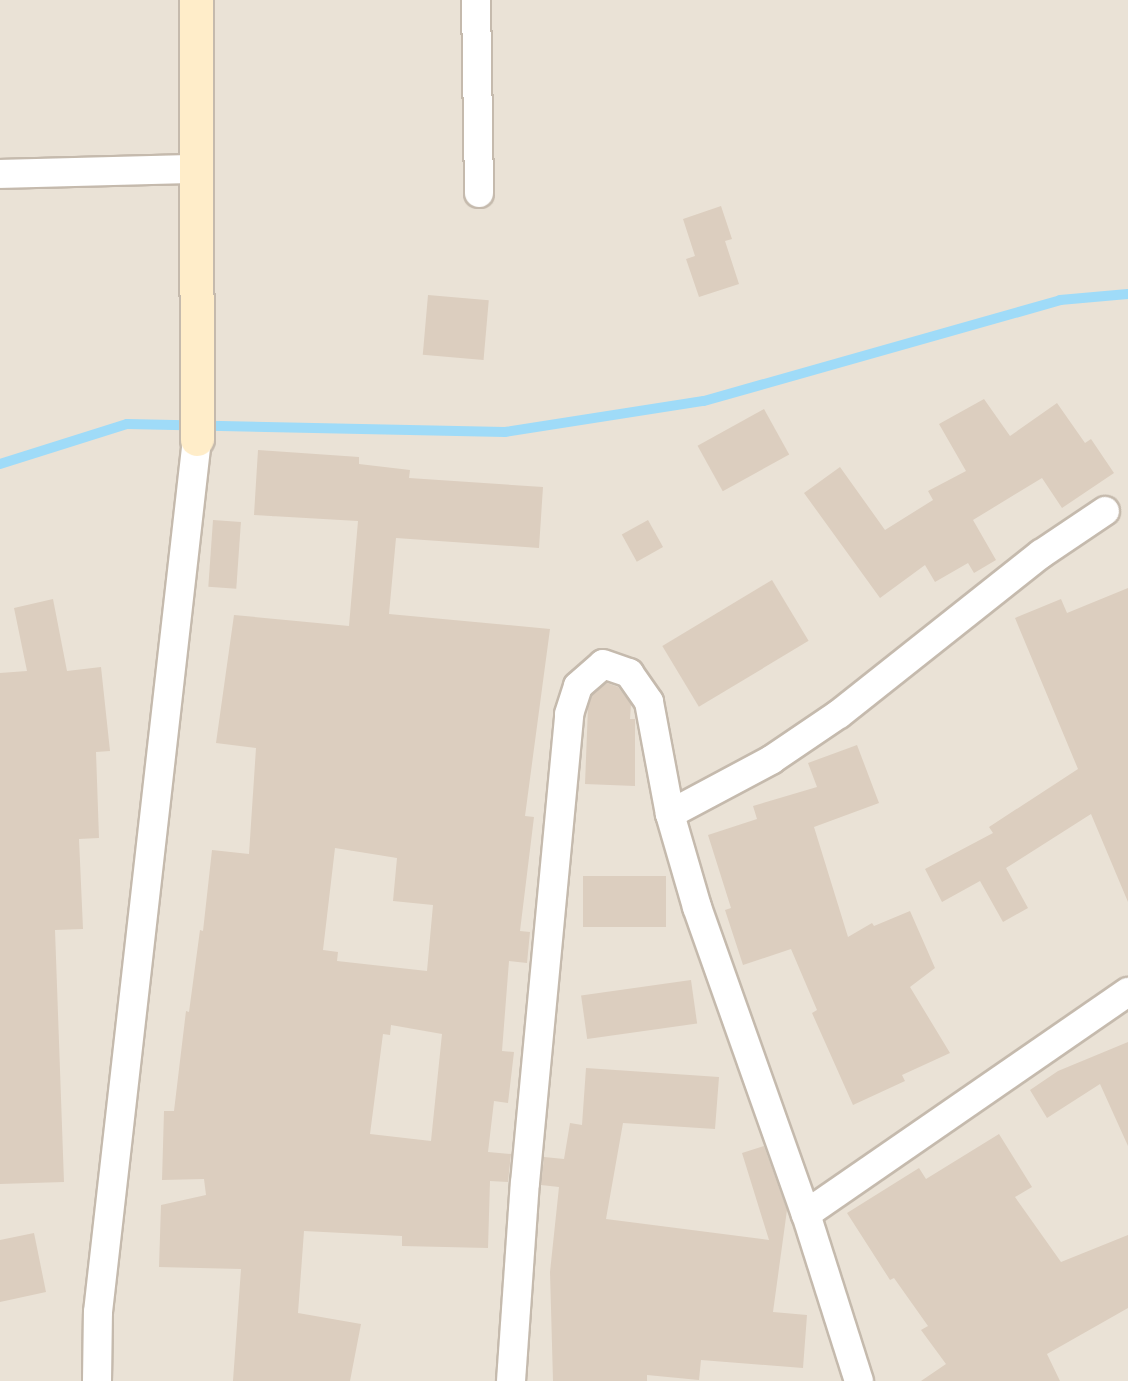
<!DOCTYPE html>
<html>
<head>
<meta charset="utf-8">
<style>
  body { margin:0 }
  #map { position:relative; width:1128px; height:1381px; overflow:hidden; background:#f6f0e8; font-family:Inter,sans-serif }
  div>[style] { position:absolute }
  [style*='--x'] { left:calc(var(--x)*1px); top:calc(var(--y)*1px); width:calc(var(--w)*1px); rotate:calc(var(--a)*1deg) }
  .residential>* { inset:0; background:#eae2d6; transform-origin:0 0 }
  .stream>* { height:10px; margin:-5px; padding:0 5px; transform-origin:5px; border-radius:5px; background:#9fdbf8 }
  .building>* { inset:0; background:#dccebf; transform-origin:0 0 }
  .roads { filter:drop-shadow(2px 0 #c5baad) drop-shadow(-2px 0 #c5baad) drop-shadow(0 2px #c5baad) drop-shadow(0 -2px #c5baad) }
  .street>* { height:28px; margin:-14px; padding:0 14px; transform-origin:14px; border-radius:14px; background:#fff }
  .secondary>* { height:33px; margin:-16.5px; padding:0 16.5px; transform-origin:16.5px; border-radius:16.5px; background:#ffedc9 }
  span { translate:-50% -50%; white-space:nowrap; text-align:center; line-height:1.15; -webkit-text-stroke:6px #fff; paint-order:stroke }
</style>
</head>
<body>
<div id="map">
  <div class="residential">
    <div style="left:0;top:0;width:1128px;height:1381px"></div>
  </div>
  <div class="stream">
    <div style="--x:0;--y:464;--w:133;--a:-17.5"></div>
    <div style="--x:127;--y:424;--w:378;--a:1.2"></div>
    <div style="--x:505;--y:432;--w:201;--a:-8.9"></div>
    <div style="--x:704;--y:401;--w:370;--a:-15.8"></div>
    <div style="--x:1060;--y:300;--w:68;--a:-5"></div>
  </div>
  <div class="building">
    <div style="clip-path:polygon(721px 206px,732px 239px,725px 241px,739px 284px,699px 297px,686px 259px,695px 256px,683px 219px)"></div>
    <div style="left:428px;top:295px;width:61px;height:60px;rotate:5deg"></div>
    <div style="clip-path:polygon(984px 399px,1010px 436px,1057px 403px,1085px 443px,1091px 439px,1114px 473px,1062px 508px,1042px 478px,973px 520px,996px 560px,974px 573px,968px 563px,935px 582px,925px 565px,880px 598px,804px 493px,840px 467px,885px 530px,933px 500px,928px 491px,966px 471px,939px 424px)"></div>
    <div style="left:764px;top:409px;width:52px;height:76px;rotate:61deg"></div>
    <div style="clip-path:polygon(evenodd,258px 450px,359px 457px,359px 464px,410px 470px,409px 478px,543px 487px,539px 548px,396px 538px,389px 614px,550px 629px,525px 816px,534px 817px,520px 931px,530px 932px,527px 963px,509px 961px,502px 1051px,514px 1052px,508px 1103px,494px 1101px,488px 1152px,511px 1154px,508px 1182px,490px 1181px,488px 1248px,402px 1246px,402px 1236px,304px 1231px,298px 1313px,361px 1324px,350px 1381px,233px 1381px,241px 1269px,159px 1267px,161px 1205px,206px 1195px,204px 1179px,162px 1180px,164px 1111px,174px 1111px,186px 1011px,189px 1012px,200px 930px,203px 931px,212px 850px,249px 854px,256px 748px,216px 743px,234px 615px,349px 626px,358px 521px,254px 515px,258px 450px,335px 848px,397px 858px,393px 901px,433px 905px,427px 971px,337px 961px,338px 952px,323px 950px,335px 848px,258px 450px,391px 1025px,442px 1034px,431px 1141px,370px 1134px,383px 1034px,390px 1035px,391px 1025px)"></div>
    <div style="left:213px;top:520px;width:28px;height:67px;rotate:4deg"></div>
    <div style="left:648px;top:520px;width:31px;height:30px;rotate:61deg"></div>
    <div style="left:772px;top:580px;width:71px;height:128px;rotate:59deg"></div>
    <div style="clip-path:polygon(1128px 588px,1128px 902px,1091px 814px,1006px 868px,1028px 908px,1003px 922px,980px 881px,942px 902px,925px 869px,993px 833px,989px 827px,1078px 769px,1015px 618px,1061px 599px,1067px 613px)"></div>
    <div style="clip-path:polygon(53px 599px,67px 671px,101px 667px,110px 751px,96px 752px,99px 838px,79px 839px,83px 929px,55px 930px,64px 1182px,0 1184px,0 673px,27px 671px,14px 608px)"></div>
    <div style="clip-path:polygon(607px 683px,618px 687px,631px 704px,630px 719px,635px 719px,635px 786px,585px 784px,588px 707px,592px 695px)"></div>
    <div style="clip-path:polygon(857px 745px,879px 803px,814px 827px,848px 937px,872px 923px,874px 926px,910px 911px,935px 968px,910px 987px,950px 1053px,902px 1075px,905px 1081px,853px 1105px,812px 1013px,817px 1010px,791px 949px,743px 965px,725px 910px,731px 908px,708px 835px,757px 819px,753px 806px,817px 787px,808px 763px)"></div>
    <div style="left:583px;top:876px;width:83px;height:51px"></div>
    <div style="left:691px;top:980px;width:44px;height:111px;rotate:82deg"></div>
    <div style="clip-path:polygon(1128px 1042px,1128px 1146px,1100px 1084px,1047px 1118px,1030px 1090px,1058px 1071px)"></div>
    <div style="clip-path:polygon(586px 1068px,719px 1077px,715px 1129px,623px 1123px,606px 1219px,769px 1240px,742px 1153px,764px 1146px,787px 1210px,773px 1312px,807px 1315px,803px 1368px,701px 1360px,699px 1380px,647px 1375px,647px 1381px,553px 1381px,550px 1272px,559px 1187px,541px 1185px,544px 1157px,564px 1159px,570px 1123px,582px 1125px)"></div>
    <div style="clip-path:polygon(999px 1134px,1032px 1187px,1015px 1197px,1061px 1262px,1128px 1235px,1128px 1308px,1047px 1354px,1060px 1381px,921px 1381px,946px 1364px,921px 1330px,928px 1326px,894px 1278px,890px 1280px,847px 1213px,919px 1168px,926px 1179px)"></div>
    <div style="clip-path:polygon(34px 1233px,46px 1292px,0 1302px,0 1240px)"></div>
  </div>
  <div class="roads">
    <div class="street">
      <div style="--x:476;--y:0;--w:193;--a:89.1"></div>
      <div style="--x:0;--y:174;--w:195;--a:-1.5"></div>
      <div style="--x:670;--y:814;--w:115;--a:-28.1"></div>
      <div style="--x:771;--y:760;--w:82;--a:-34.1"></div>
      <div style="--x:839;--y:714;--w:258;--a:-38.4"></div>
      <div style="--x:1041;--y:554;--w:77;--a:-33.9"></div>
      <div style="--x:806;--y:1214;--w:391;--a:-34.6"></div>
      <div style="--x:97;--y:1381;--w:69;--a:-89.2"></div>
      <div style="--x:98;--y:1312;--w:879;--a:-83.53"></div>
      <div style="--x:511;--y:1381;--w:198;--a:-86"></div>
      <div style="--x:525;--y:1183;--w:471;--a:-84.6"></div>
      <div style="--x:569;--y:714;--w:29;--a:-72"></div>
      <div style="--x:578;--y:686;--w:33;--a:-41"></div>
      <div style="--x:603;--y:664;--w:28;--a:19"></div>
      <div style="--x:629;--y:673;--w:35;--a:55"></div>
      <div style="--x:649;--y:702;--w:114;--a:79.4"></div>
      <div style="--x:670;--y:814;--w:97;--a:73.8"></div>
      <div style="--x:697;--y:907;--w:326;--a:70.5"></div>
      <div style="--x:806;--y:1214;--w:175;--a:72.4"></div>
    </div>
    <div class="secondary">
      <div style="--x:196;--y:0;--w:439;--a:89.9"></div>
    </div>
  </div>
</div>
</body>
</html>
